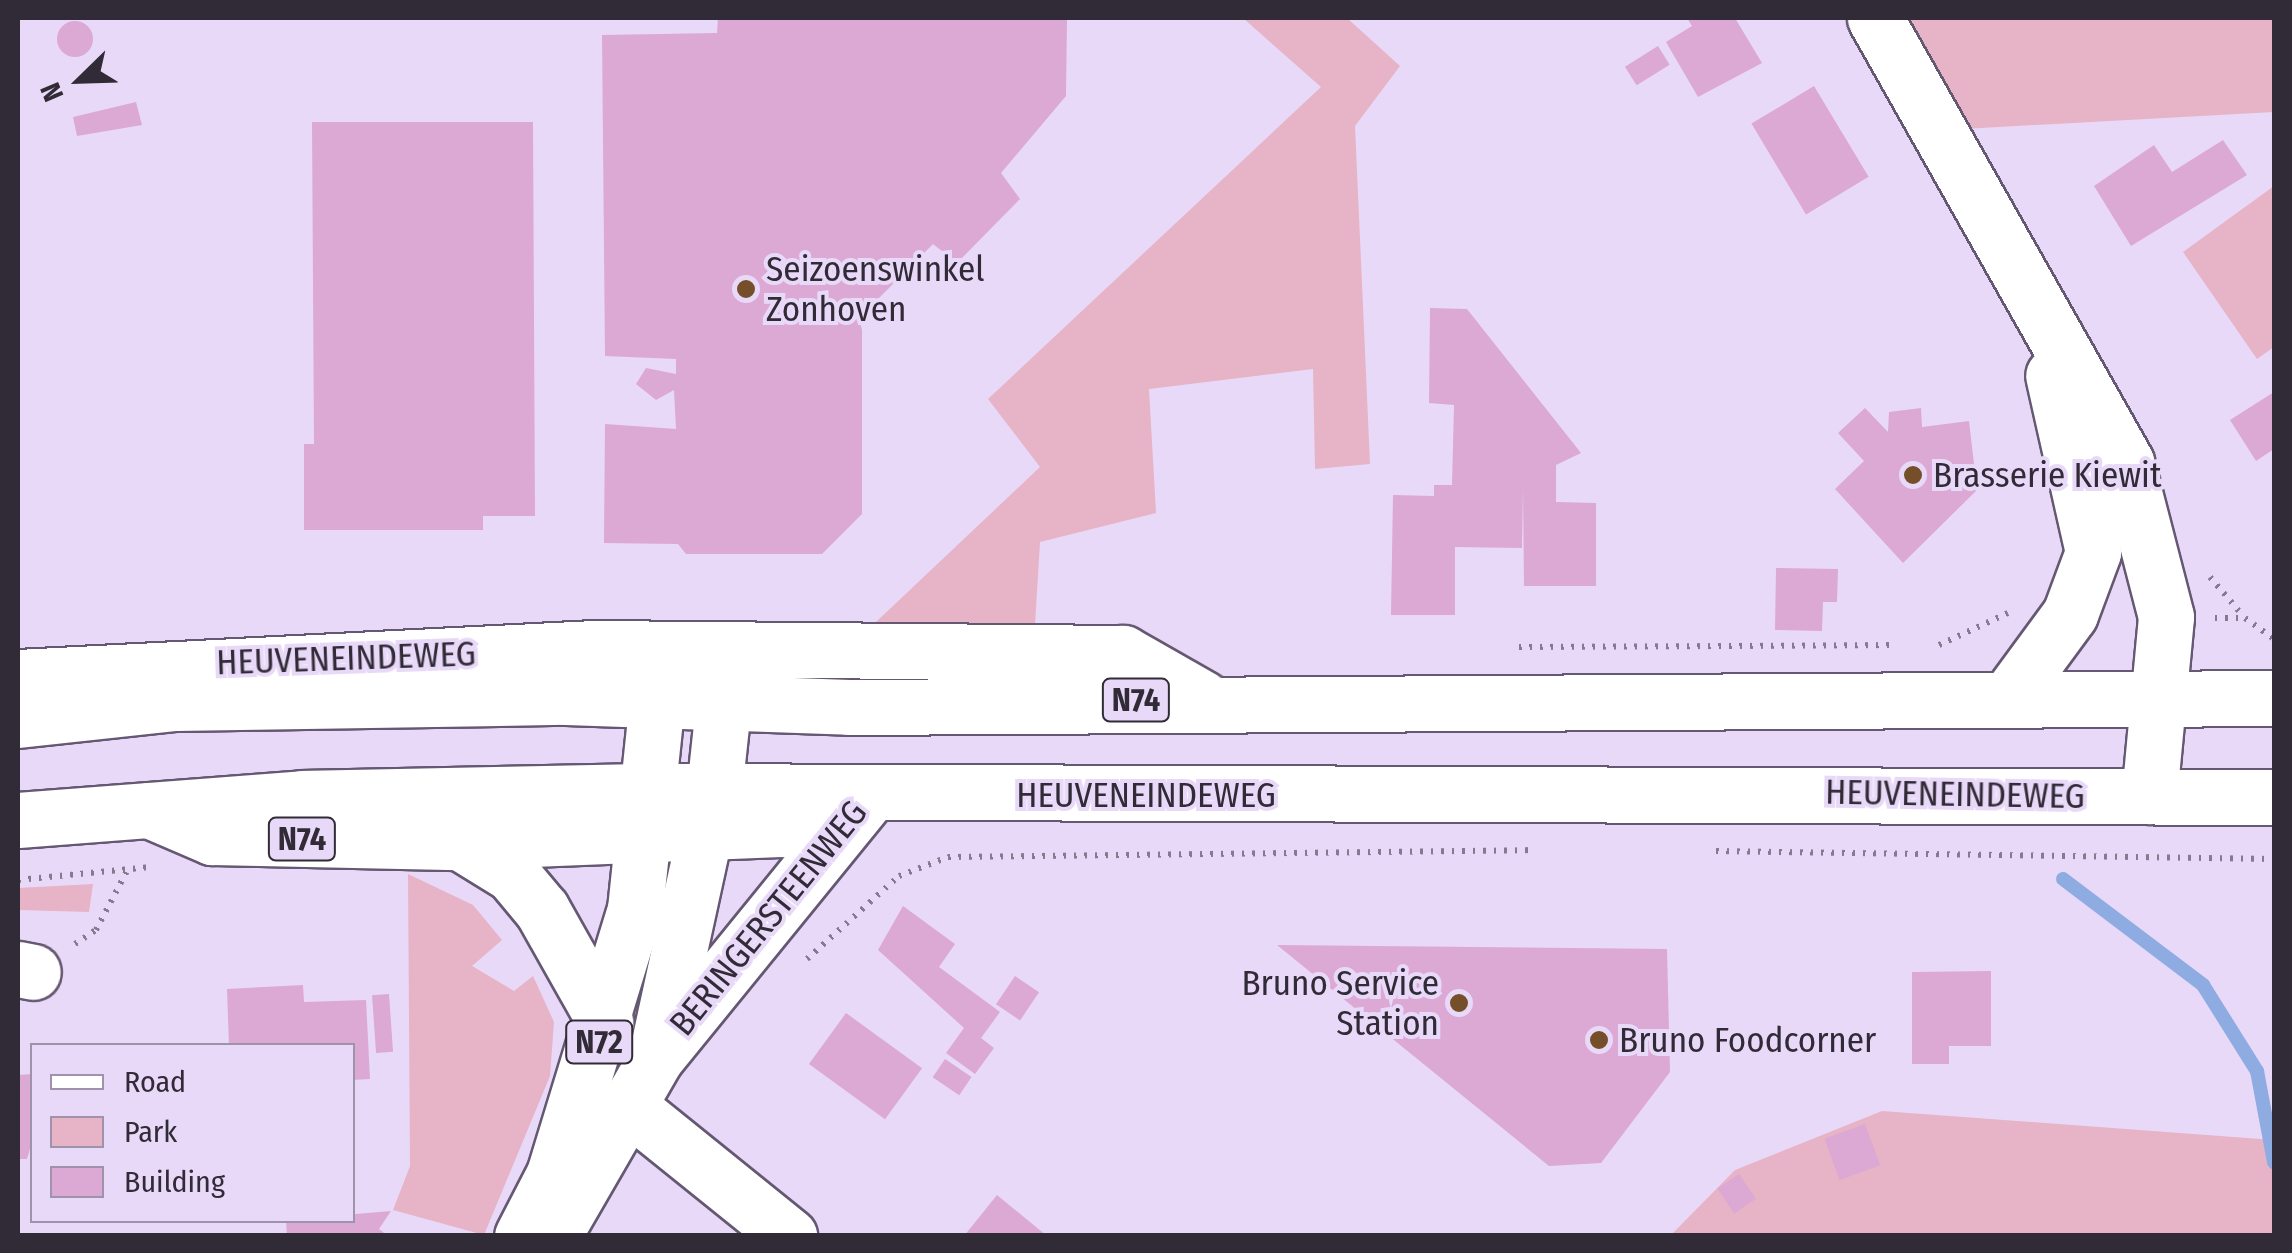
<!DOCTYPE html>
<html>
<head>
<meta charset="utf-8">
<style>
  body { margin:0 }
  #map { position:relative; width:2292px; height:1253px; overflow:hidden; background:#e9d9f8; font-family:"Fira Sans Condensed",sans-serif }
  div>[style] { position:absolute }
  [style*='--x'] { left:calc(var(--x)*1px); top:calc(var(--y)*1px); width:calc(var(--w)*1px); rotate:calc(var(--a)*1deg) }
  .green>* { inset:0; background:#e7b3c6 }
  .stream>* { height:14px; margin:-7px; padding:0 7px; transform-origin:7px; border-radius:7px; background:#8face2 }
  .building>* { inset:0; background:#dca8d4; transform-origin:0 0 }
  .round { border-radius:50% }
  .path>* { height:6px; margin-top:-3px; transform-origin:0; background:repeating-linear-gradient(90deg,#857a8f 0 2.5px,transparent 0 10.5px) }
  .roads { filter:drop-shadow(2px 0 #655872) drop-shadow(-2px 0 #655872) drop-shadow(0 2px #655872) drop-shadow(0 -2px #655872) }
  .minor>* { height:55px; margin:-27.5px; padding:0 27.5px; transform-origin:27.5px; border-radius:27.5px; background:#fff }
  .major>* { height:55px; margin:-27.5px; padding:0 27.5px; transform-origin:27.5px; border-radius:27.5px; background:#fff }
  .highway>* { height:55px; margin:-27.5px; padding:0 27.5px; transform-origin:27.5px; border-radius:27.5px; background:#fff }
  .dots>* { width:28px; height:28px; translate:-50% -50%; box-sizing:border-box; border:5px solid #e9d9f8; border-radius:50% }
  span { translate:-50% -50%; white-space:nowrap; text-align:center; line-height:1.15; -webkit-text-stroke:8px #e9d9f8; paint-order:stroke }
  .shield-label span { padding:2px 8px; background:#e9d9f8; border:2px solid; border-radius:8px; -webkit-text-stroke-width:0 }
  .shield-label { font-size:32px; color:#312b37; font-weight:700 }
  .poi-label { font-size:35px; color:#312b37 }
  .left { translate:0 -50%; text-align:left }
  .right { translate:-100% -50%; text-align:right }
  .street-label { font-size:35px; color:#312b37 }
  .frame { position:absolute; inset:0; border:20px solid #312b37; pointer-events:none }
  .legend { position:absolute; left:30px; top:1043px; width:325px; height:180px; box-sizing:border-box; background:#e9d9f8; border:2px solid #9f93ab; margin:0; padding:12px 18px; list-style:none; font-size:30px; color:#312b37 }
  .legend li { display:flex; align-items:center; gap:20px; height:50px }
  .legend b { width:50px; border:2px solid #9f93ab }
  .north { position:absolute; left:30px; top:30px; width:100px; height:100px; -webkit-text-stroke:8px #e9d9f8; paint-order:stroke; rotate:247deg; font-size:28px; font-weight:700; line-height:40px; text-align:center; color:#312b37 }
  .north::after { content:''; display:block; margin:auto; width:35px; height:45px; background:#312b37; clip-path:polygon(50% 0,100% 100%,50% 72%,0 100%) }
</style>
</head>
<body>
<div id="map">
  <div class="green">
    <div style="clip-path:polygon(1243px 18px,1347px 18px,1400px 66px,1355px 126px,1370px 464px,1315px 469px,1313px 369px,1149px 389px,1156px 513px,1040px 542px,1035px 625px,876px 622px,1040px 467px,988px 399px,1321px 87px)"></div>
    <div style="clip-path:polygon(1897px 18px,2274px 18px,2274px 112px,1963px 129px)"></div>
    <div style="clip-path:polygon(2274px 186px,2274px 347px,2257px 359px,2183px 252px)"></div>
    <div style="clip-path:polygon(408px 874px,473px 905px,502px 940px,472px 966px,514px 991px,533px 976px,554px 1022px,550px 1076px,484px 1235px,393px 1210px,410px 1166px)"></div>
    <div style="clip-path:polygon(93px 884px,89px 912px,18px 910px,18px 888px)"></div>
    <div style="clip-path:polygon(1882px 1111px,2274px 1140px,2274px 1235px,1670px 1236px,1735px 1170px)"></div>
  </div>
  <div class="stream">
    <div style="--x:2063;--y:879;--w:176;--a:37.1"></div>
    <div style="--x:2203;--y:985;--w:102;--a:57.9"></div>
    <div style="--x:2257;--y:1071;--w:93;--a:79.4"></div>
  </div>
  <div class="building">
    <div style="clip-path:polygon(718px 18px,1067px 18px,1066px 96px,1001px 173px,1020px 199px,957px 263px,933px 244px,862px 315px,862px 514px,822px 554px,686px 554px,678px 544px,604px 543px,605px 424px,676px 429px,674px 390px,656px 400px,636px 384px,646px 368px,676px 374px,676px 359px,605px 356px,602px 35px,717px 33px)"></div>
    <div style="clip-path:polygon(1687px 18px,1735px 18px,1762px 63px,1698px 97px,1666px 42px,1692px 26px)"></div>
    <div class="round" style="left:57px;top:21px;width:36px;height:36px"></div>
    <div style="left:1658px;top:46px;width:22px;height:39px;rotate:58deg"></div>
    <div style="left:1814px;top:86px;width:106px;height:73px;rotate:59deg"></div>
    <div style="clip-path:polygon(136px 102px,142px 125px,77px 136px,73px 117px)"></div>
    <div style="clip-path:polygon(312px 122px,533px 122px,535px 516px,483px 516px,483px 530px,304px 530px,304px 444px,314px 444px)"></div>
    <div style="clip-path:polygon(2223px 140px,2247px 175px,2131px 246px,2094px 186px,2154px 145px,2172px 172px)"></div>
    <div style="clip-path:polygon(1430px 308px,1467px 309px,1581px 453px,1556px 465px,1556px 502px,1596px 503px,1596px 586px,1524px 586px,1523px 489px,1522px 548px,1455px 547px,1455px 615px,1391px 615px,1393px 495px,1434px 496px,1434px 485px,1452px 485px,1454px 405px,1429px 403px)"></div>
    <div style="clip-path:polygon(2274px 392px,2274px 449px,2256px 461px,2230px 420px)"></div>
    <div style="clip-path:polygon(1865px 408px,1888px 432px,1889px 412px,1921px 408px,1922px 427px,1969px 421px,1977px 490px,1903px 563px,1835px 489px,1864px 461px,1838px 433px)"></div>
    <div style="clip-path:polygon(1776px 568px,1838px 569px,1837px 602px,1823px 602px,1822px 631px,1775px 630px)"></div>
    <div style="clip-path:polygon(903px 906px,955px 944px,939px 967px,1000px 1012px,981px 1038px,994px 1048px,975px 1074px,946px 1053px,964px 1028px,878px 950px)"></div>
    <div style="clip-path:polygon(1277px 945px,1667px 949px,1670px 1072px,1601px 1163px,1549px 1166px)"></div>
    <div style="clip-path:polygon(1991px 971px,1991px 1046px,1949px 1046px,1949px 1064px,1912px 1064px,1912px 972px)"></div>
    <div style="left:1015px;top:976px;width:29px;height:34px;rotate:34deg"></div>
    <div style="clip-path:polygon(303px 985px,304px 1002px,366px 1000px,370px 1079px,352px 1080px,352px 1046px,229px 1046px,227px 989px)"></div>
    <div style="left:389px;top:994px;width:58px;height:17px;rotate:86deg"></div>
    <div style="left:846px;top:1013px;width:94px;height:63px;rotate:36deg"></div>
    <div style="left:945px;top:1059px;width:32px;height:22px;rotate:34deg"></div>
    <div style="clip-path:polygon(32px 1074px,32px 1142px,27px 1159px,18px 1159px,18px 1075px)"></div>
    <div style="left:1865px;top:1124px;width:44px;height:43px;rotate:70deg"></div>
    <div style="left:1739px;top:1174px;width:30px;height:26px;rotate:56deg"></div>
    <div style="clip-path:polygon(997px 1195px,1047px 1236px,964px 1236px)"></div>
    <div style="clip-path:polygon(391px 1211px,379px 1229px,388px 1236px,287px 1236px,286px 1220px)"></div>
  </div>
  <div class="path">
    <div style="--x:2210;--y:577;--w:52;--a:49.6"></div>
    <div style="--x:2215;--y:618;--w:30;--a:0"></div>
    <div style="--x:2245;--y:618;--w:36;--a:36"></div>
    <div style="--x:1939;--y:645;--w:76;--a:-24.9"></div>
    <div style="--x:1519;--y:647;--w:378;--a:-0.3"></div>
    <div style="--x:1716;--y:851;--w:558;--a:0.82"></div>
    <div style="--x:18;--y:880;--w:133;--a:-5.6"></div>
    <div style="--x:75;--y:944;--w:25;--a:-34"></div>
    <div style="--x:96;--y:930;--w:69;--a:-62.3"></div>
    <div style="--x:807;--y:959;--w:124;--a:-42.1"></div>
    <div style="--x:899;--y:876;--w:53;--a:-21.2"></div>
    <div style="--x:948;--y:857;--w:586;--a:-0.68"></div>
  </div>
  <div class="roads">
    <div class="minor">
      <div style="--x:1875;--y:18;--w:510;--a:60.52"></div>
      <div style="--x:2126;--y:462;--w:160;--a:75.5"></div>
      <div style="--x:2166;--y:617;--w:180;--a:95.4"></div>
      <div style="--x:18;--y:677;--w:577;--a:-2.88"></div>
      <div style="--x:594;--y:648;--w:529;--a:0.54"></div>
      <div style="--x:1123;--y:653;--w:91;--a:29.7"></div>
      <div style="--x:2012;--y:693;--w:98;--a:-53.7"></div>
      <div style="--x:2070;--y:614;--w:66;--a:-69.6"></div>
      <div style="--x:2093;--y:552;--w:181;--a:-102.7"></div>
      <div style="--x:460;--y:842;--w:324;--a:-2.3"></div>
      <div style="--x:784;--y:829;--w:94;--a:-22.5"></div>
      <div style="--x:18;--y:969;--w:15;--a:11"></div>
      <div style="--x:633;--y:1110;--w:201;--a:38.9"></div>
    </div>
    <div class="major">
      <div style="--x:18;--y:720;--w:158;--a:-6.2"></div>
      <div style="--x:175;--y:703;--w:391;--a:-0.9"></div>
      <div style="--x:566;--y:697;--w:283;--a:2"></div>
      <div style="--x:849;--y:707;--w:1425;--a:-0.36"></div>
      <div style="--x:651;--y:791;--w:1623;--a:0.21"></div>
      <div style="--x:149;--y:810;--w:69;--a:23.2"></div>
      <div style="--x:212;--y:837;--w:248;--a:1.2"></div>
      <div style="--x:460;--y:842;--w:61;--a:31.6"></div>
      <div style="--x:512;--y:874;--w:47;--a:50.2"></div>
      <div style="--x:542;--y:910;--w:129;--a:60.6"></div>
      <div style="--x:658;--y:1047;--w:262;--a:-77.7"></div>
      <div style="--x:714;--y:791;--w:94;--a:-83.9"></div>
      <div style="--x:522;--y:1236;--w:70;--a:-62.7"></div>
      <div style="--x:554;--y:1174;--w:277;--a:-73"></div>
      <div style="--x:635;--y:909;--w:212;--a:-84"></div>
      <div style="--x:553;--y:1236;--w:204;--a:-60"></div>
      <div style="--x:655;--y:1059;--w:343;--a:-50.9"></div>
    </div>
    <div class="highway">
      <div style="--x:18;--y:820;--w:286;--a:-4.4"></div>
      <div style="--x:303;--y:798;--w:348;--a:-1.2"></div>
    </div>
  </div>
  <div class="dots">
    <div style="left:746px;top:289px;background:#744f2a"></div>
    <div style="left:1913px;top:475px;background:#744f2a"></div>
    <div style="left:1459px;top:1003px;background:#744f2a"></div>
    <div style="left:1599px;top:1040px;background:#744f2a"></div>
  </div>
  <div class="shield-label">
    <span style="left:1136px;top:700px">N74</span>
    <span style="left:302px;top:839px">N74</span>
    <span style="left:599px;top:1042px">N72</span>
  </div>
  <div class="poi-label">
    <span class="left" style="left:766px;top:289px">Seizoenswinkel<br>Zonhoven</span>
    <span class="left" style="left:1933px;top:475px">Brasserie Kiewit</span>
    <span class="right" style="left:1439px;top:1003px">Bruno Service<br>Station</span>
    <span class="left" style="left:1619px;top:1040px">Bruno Foodcorner</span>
  </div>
  <div class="street-label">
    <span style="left:346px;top:658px;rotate:-2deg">HEUVENEINDEWEG</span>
    <span style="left:1955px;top:794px;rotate:1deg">HEUVENEINDEWEG</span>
    <span style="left:1146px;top:795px">HEUVENEINDEWEG</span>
    <span style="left:768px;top:918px;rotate:-51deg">BERINGERSTEENWEG</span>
  </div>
  <div class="frame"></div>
  <ul class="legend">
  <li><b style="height:12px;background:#fff"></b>Road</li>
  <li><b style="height:28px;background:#e7b3c6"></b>Park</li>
  <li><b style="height:28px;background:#dca8d4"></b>Building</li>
  </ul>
  <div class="north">N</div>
</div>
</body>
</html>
